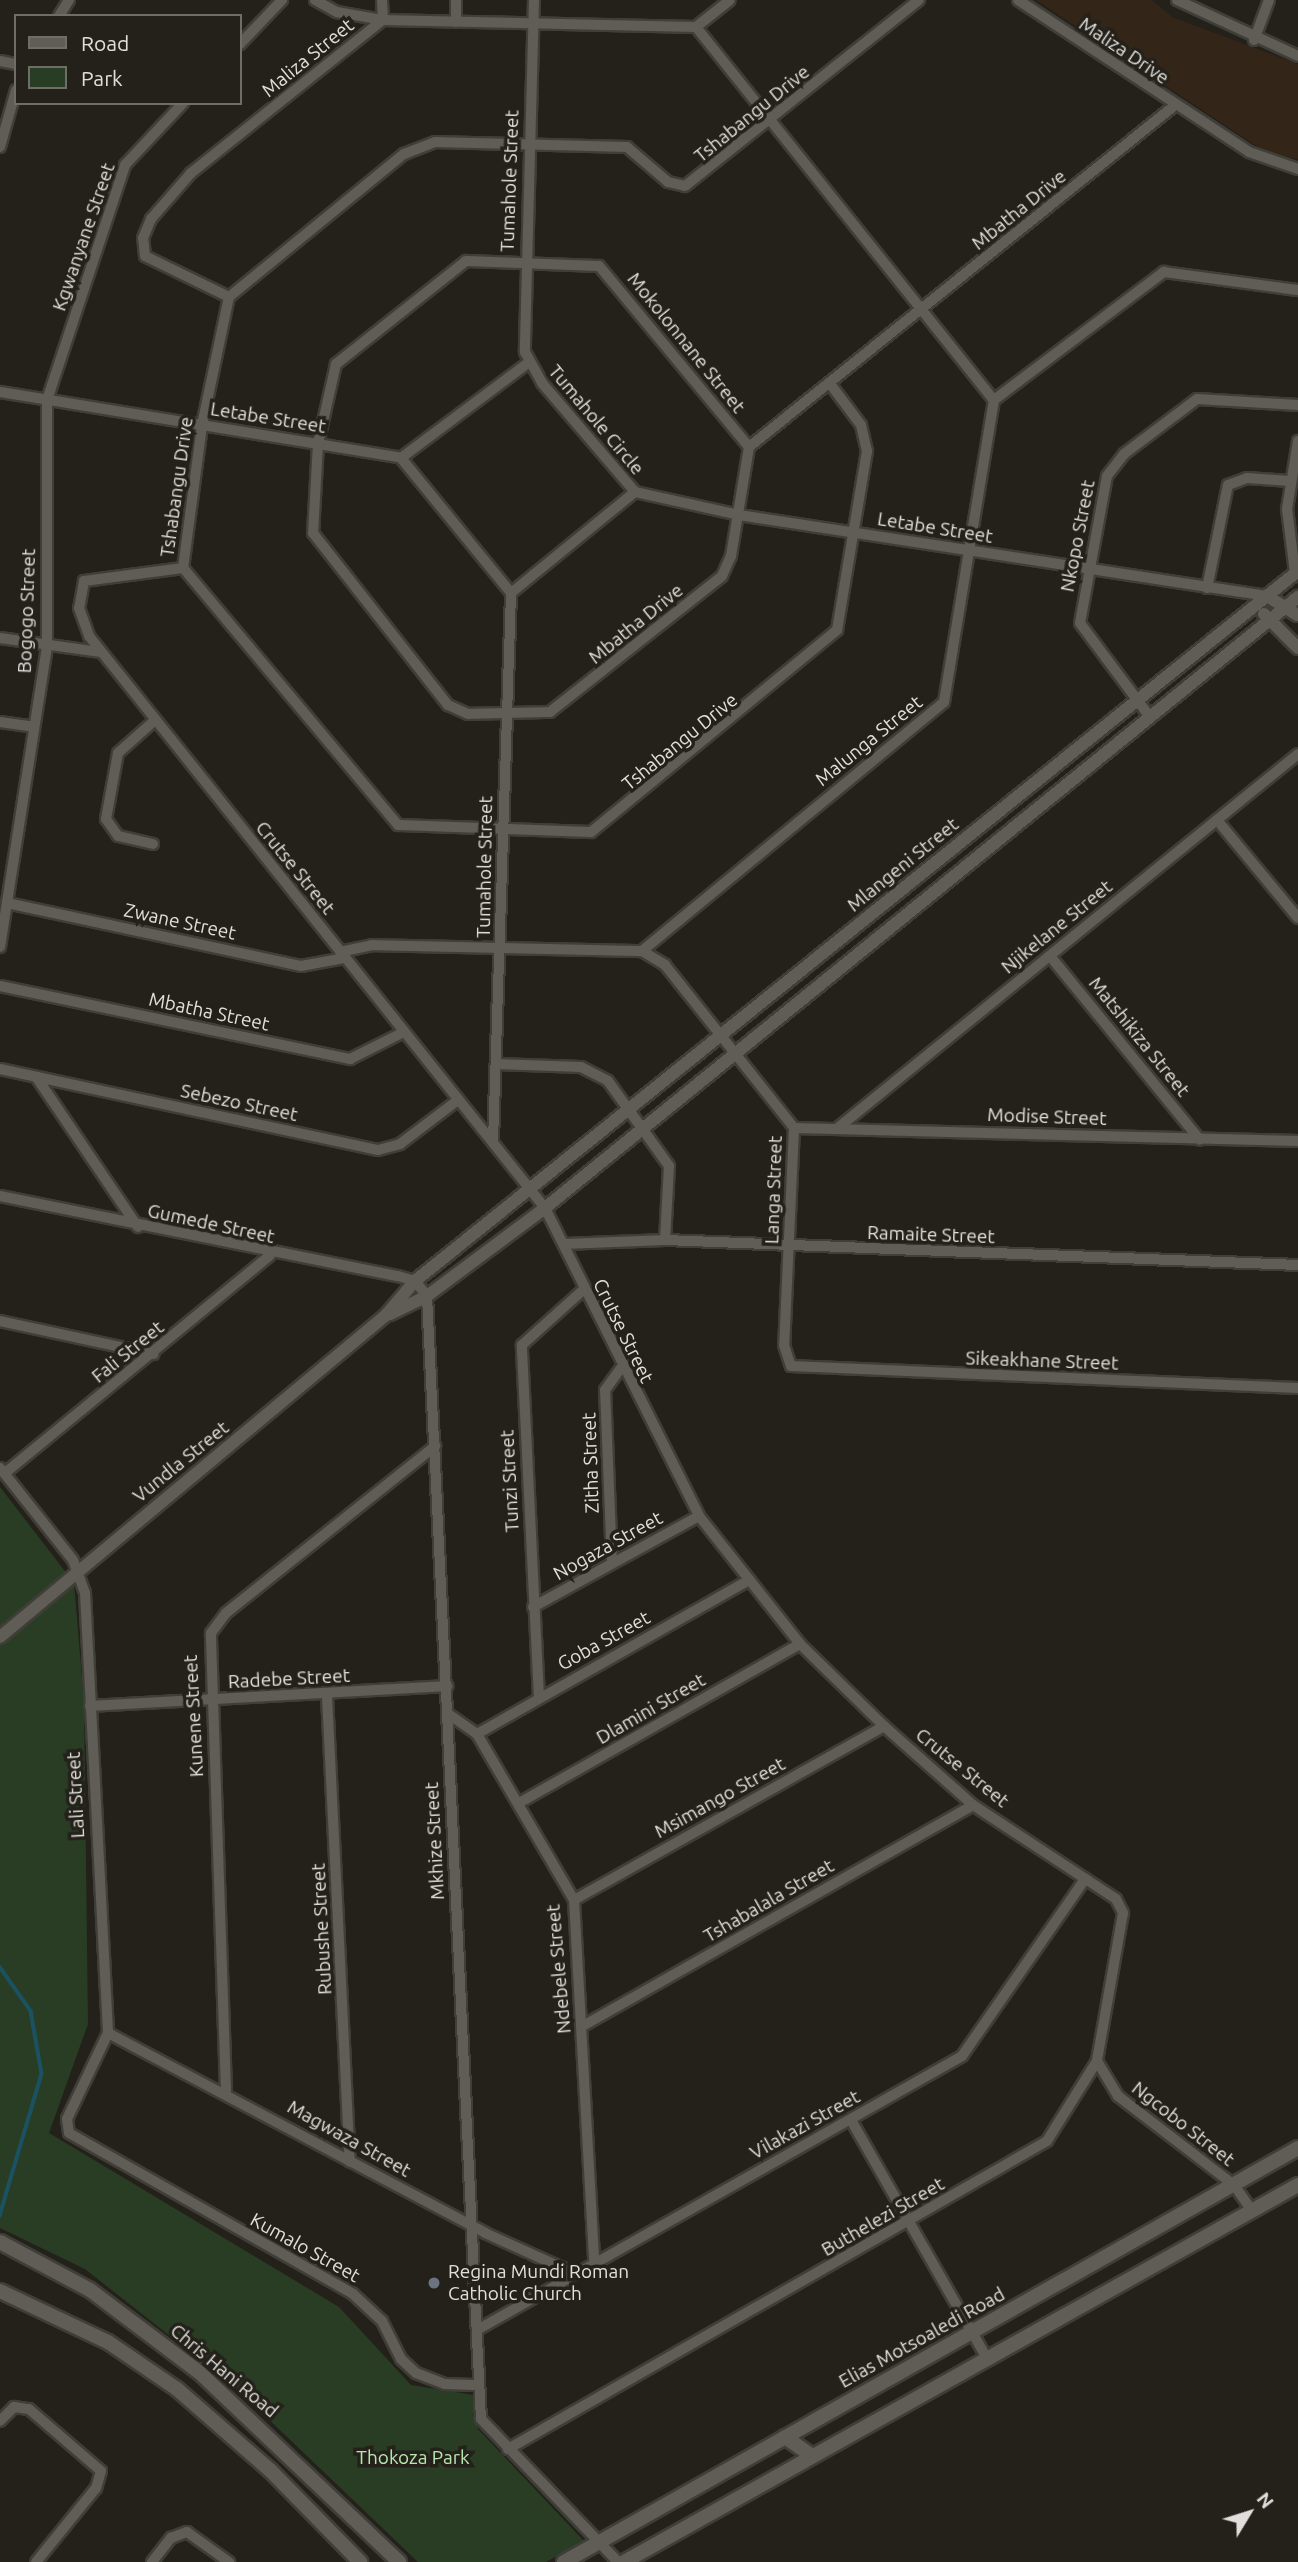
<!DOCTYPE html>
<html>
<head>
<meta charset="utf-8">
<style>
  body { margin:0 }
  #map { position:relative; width:1298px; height:2562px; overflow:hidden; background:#23211a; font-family:Ubuntu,sans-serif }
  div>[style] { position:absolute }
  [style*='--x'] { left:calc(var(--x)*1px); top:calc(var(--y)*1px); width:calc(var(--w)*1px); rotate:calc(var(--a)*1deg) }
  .education>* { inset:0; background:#332518 }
  .green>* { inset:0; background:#293d25 }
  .stream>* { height:3.5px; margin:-1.75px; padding:0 1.75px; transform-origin:1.75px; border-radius:1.75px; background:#1b5262 }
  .roads { filter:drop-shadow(2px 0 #3f3e38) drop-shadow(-2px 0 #3f3e38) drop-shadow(0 2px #3f3e38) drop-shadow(0 -2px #3f3e38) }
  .minor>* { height:10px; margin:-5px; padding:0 5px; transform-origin:5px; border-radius:5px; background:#5f5d55 }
  .tertiary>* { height:12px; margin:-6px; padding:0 6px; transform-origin:6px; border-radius:6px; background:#5f5d55 }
  .secondary>* { height:14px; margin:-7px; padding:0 7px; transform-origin:7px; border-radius:7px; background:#5f5d55 }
  .dots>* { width:19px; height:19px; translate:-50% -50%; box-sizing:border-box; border:4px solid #23211a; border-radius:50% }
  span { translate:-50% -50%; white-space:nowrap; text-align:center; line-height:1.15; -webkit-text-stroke:7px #23211a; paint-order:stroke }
  .street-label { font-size:19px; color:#e0dfdb }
  .poi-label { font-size:19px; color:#e0dfdb }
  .left { translate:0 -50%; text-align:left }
  .park-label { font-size:19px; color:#b7e7ae }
  .legend { position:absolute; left:14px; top:14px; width:228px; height:91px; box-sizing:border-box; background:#23211a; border:2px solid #6f6d67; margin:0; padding:9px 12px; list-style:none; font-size:21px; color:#e0dfdb }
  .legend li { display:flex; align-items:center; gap:14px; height:35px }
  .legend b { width:35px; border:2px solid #6f6d67 }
  .north { position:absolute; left:1214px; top:2478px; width:70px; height:70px; -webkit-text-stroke:5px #23211a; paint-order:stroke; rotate:52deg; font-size:19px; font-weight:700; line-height:28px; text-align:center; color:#e0dfdb }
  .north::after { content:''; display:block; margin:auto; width:24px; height:32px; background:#e0dfdb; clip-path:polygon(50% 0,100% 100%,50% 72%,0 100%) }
</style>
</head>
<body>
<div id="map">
  <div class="education">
    <div style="clip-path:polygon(1036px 0,1152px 0,1172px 17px,1298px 64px,1298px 159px,1270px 155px)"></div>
  </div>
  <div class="green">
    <div style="clip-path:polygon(0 1487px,74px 1583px,84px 1702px,88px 2024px,49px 2133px,339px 2307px,411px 2385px,474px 2395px,478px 2429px,584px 2541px,546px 2562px,418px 2562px,236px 2388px,85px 2269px,0 2228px)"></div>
  </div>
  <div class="stream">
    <div style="--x:0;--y:1967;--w:54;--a:54.8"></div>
    <div style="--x:31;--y:2011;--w:64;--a:80.1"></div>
    <div style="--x:42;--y:2074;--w:148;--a:106.5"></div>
  </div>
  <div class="roads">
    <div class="minor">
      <div style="--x:315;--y:0;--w:25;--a:29"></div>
      <div style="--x:337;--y:12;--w:47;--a:9.9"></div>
      <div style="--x:383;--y:20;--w:313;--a:1.3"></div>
      <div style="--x:696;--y:27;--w:43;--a:-38.5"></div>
      <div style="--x:382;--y:0;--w:20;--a:87"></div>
      <div style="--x:534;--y:0;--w:352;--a:91.5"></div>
      <div style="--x:525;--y:352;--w:35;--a:61"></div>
      <div style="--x:542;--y:383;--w:143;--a:49.5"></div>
      <div style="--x:635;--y:492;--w:107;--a:12.5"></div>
      <div style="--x:739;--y:515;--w:534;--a:8.72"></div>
      <div style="--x:1018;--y:0;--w:277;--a:33.3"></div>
      <div style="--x:1249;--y:152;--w:52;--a:19.1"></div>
      <div style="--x:1177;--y:0;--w:133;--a:24.8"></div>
      <div style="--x:59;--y:16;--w:19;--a:-58"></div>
      <div style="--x:456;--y:22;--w:22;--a:-90"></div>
      <div style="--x:696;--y:27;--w:477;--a:51.4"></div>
      <div style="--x:1254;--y:40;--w:43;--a:-69.4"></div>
      <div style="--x:240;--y:44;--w:61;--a:-46.3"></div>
      <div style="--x:0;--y:61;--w:16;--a:11"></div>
      <div style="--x:0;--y:147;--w:59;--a:-74.3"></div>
      <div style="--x:229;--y:297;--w:93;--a:-154"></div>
      <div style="--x:145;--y:256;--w:18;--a:-96"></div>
      <div style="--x:143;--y:238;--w:21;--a:-67"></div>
      <div style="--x:151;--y:219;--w:61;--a:-49"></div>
      <div style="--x:191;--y:173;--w:246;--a:-38.6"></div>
      <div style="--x:831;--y:385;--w:50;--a:53.1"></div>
      <div style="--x:861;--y:425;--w:27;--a:77"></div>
      <div style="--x:867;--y:451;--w:181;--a:99.5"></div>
      <div style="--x:837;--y:630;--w:318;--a:140.6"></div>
      <div style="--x:591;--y:832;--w:193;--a:-177.9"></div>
      <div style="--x:398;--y:825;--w:335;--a:-129.9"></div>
      <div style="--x:183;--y:568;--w:144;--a:-82.4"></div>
      <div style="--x:202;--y:425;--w:131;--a:-78.1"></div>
      <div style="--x:229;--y:297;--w:226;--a:-39.3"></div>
      <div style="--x:404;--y:154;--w:33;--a:-21"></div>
      <div style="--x:435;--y:142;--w:192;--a:1.5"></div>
      <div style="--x:627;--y:147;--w:54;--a:40.5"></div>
      <div style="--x:668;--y:182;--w:17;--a:13"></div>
      <div style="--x:685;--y:186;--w:299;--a:-38.5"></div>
      <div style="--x:0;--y:392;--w:406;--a:9.3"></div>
      <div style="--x:749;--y:447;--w:235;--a:-129.6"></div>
      <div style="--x:599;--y:266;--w:133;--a:-177.8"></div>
      <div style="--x:466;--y:261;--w:166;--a:141.6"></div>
      <div style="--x:336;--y:364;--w:82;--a:102.7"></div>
      <div style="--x:318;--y:444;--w:89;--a:93.2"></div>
      <div style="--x:313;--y:533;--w:219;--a:51.9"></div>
      <div style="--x:448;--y:705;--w:22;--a:24"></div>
      <div style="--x:468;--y:714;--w:82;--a:-1.4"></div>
      <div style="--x:550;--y:712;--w:219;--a:-38.3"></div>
      <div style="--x:722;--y:576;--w:22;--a:-66"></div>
      <div style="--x:731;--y:556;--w:110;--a:-80.6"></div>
      <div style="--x:749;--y:447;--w:545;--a:-38.74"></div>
      <div style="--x:401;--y:458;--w:174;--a:50.8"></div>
      <div style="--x:401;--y:458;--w:159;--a:-36.8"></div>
      <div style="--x:183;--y:568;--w:100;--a:172.5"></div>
      <div style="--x:84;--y:581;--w:27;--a:100"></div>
      <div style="--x:79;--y:608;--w:30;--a:70"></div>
      <div style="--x:89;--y:636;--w:732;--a:51.44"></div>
      <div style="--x:545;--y:1208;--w:344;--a:63.4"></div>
      <div style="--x:699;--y:1516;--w:163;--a:51.7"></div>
      <div style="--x:800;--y:1644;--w:117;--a:44.3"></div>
      <div style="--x:884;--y:1726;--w:119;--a:41.6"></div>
      <div style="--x:973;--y:1805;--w:171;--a:33.3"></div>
      <div style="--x:1116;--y:1899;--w:16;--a:63"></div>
      <div style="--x:1123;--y:1913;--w:150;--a:100"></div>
      <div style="--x:1097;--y:2061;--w:94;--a:122"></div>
      <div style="--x:1047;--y:2141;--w:621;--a:150.26"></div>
      <div style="--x:1295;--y:573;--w:64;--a:-97.1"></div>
      <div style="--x:1287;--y:509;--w:69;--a:-80.8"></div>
      <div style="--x:1207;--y:588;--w:105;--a:-78.5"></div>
      <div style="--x:1228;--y:485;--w:20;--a:-20"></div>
      <div style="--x:1247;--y:478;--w:43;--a:4"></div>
      <div style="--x:511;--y:593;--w:160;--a:-39.2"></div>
      <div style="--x:0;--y:638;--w:100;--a:8"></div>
      <div style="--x:1150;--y:717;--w:117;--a:-126.7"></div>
      <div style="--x:1080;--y:623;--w:149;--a:-79.6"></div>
      <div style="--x:1107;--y:476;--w:28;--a:-52"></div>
      <div style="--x:1124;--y:454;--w:91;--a:-37"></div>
      <div style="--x:1197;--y:399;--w:101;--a:3.4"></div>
      <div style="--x:0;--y:722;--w:34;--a:8"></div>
      <div style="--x:1217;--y:820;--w:127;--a:50.4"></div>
      <div style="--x:153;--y:844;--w:36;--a:-167"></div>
      <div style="--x:118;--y:836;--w:21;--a:-125"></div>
      <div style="--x:106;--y:819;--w:67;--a:-79.7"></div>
      <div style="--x:118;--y:753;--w:48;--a:-41.6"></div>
      <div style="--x:7;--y:903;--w:301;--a:12.1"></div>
      <div style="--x:301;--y:966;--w:45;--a:-10.3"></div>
      <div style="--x:0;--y:947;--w:305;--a:-81.1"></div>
      <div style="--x:47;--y:646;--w:246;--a:-90"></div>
      <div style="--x:47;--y:400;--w:248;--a:-71.6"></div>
      <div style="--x:125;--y:165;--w:85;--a:-46.9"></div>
      <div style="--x:642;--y:951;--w:27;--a:31"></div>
      <div style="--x:665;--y:965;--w:208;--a:51.6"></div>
      <div style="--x:794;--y:1128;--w:217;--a:92.6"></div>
      <div style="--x:784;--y:1345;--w:22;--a:72"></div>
      <div style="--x:791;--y:1366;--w:507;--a:2.48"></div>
      <div style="--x:340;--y:952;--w:33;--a:-12"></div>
      <div style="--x:372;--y:945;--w:270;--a:1.3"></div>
      <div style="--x:642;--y:951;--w:391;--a:-39.5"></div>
      <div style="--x:944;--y:702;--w:306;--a:-80.6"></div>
      <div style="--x:994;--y:400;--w:213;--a:-37"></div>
      <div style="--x:1164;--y:272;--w:135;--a:7.7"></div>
      <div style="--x:1050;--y:956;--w:237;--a:50.8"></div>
      <div style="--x:0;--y:986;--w:358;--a:11.8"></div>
      <div style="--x:350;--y:1059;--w:60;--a:-26.6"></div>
      <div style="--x:496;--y:1064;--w:85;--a:2"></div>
      <div style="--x:581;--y:1067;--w:30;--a:27"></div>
      <div style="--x:608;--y:1081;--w:105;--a:54.3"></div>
      <div style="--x:669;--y:1166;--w:74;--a:93.1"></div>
      <div style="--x:0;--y:1069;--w:387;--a:12.1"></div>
      <div style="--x:378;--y:1150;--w:23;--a:-15"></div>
      <div style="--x:400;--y:1144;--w:73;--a:-37.2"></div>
      <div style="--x:37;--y:1078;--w:180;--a:55.9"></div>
      <div style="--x:839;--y:1127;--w:591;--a:-39.1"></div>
      <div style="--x:794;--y:1128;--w:504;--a:1.48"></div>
      <div style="--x:493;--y:1142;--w:549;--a:-88.12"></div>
      <div style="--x:0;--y:1196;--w:406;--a:11.4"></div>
      <div style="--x:398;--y:1276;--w:18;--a:16"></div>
      <div style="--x:415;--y:1281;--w:19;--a:51"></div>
      <div style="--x:427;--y:1296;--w:1124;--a:87.25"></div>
      <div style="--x:481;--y:2419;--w:198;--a:46.2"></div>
      <div style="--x:564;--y:1244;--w:101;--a:-2.3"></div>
      <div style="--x:665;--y:1240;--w:633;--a:2.26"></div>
      <div style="--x:0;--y:1321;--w:157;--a:12.2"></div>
      <div style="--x:0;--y:1468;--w:117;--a:51.6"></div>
      <div style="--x:73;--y:1560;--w:35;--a:70"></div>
      <div style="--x:85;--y:1593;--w:441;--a:87"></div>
      <div style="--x:108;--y:2033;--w:95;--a:115.5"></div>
      <div style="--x:67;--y:2119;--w:14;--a:82"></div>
      <div style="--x:69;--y:2133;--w:326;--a:29.5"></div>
      <div style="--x:353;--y:2294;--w:40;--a:43"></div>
      <div style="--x:382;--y:2321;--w:42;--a:63.4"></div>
      <div style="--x:401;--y:2359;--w:21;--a:43"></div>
      <div style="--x:416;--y:2373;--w:31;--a:21"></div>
      <div style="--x:445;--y:2384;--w:34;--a:2"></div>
      <div style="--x:5;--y:1473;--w:343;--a:-39.4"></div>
      <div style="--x:612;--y:1563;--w:173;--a:-92.3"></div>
      <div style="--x:605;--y:1390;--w:27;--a:-54"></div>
      <div style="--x:533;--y:1607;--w:189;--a:-28.7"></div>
      <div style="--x:327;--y:1696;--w:466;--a:87.2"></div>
      <div style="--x:539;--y:1698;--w:353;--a:-92.8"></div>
      <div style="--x:522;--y:1345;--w:82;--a:-42"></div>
      <div style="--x:90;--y:1706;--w:358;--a:-3.2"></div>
      <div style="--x:447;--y:1713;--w:37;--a:35"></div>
      <div style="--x:477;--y:1734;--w:192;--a:59.7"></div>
      <div style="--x:574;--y:1900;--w:364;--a:86.8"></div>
      <div style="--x:477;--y:1734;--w:313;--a:-29.5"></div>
      <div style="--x:519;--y:1803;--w:323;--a:-29.5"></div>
      <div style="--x:574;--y:1900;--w:355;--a:-29.3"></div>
      <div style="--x:581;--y:2027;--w:450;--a:-29.5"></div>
      <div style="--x:108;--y:2033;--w:427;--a:27.9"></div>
      <div style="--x:485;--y:2233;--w:100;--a:24.3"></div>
      <div style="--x:1097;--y:2061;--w:41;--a:59"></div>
      <div style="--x:1118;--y:2096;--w:146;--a:37.5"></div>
      <div style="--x:1234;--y:2185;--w:32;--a:55"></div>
      <div style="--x:226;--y:2091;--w:458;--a:-91.9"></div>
      <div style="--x:211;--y:1633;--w:25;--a:-53"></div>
      <div style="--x:226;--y:1613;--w:268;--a:-38.6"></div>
      <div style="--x:851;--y:2120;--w:274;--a:60.3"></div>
      <div style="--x:477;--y:2330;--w:557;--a:-29.46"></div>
      <div style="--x:962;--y:2056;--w:216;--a:-55.2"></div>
      <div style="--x:0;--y:2421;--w:20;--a:-45"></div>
      <div style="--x:14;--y:2407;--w:15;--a:8"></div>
      <div style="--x:29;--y:2409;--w:95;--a:40.7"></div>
      <div style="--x:101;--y:2471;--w:18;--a:106"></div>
      <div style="--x:96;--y:2488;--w:95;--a:129"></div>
      <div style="--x:152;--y:2562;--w:31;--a:-52"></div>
      <div style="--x:171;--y:2538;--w:17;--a:-21"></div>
      <div style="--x:187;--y:2532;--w:52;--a:35.5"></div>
    </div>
    <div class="tertiary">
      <div style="--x:1267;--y:596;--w:36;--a:32"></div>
      <div style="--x:1264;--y:614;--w:48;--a:45"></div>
      <div style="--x:390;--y:1314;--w:41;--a:-25.9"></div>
      <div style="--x:427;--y:1296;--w:147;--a:-36.7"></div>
      <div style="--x:545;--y:1208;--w:970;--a:-39.06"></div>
      <div style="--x:0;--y:1637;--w:503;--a:-39.83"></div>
      <div style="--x:386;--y:1315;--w:45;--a:-49.5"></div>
      <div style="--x:415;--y:1281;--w:1133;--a:-38.8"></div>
    </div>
    <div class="secondary">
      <div style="--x:0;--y:2242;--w:102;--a:28.1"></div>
      <div style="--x:90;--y:2290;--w:136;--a:37"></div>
      <div style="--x:199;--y:2372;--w:276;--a:43.5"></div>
      <div style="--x:0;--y:2291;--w:119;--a:25.3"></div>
      <div style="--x:108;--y:2342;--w:83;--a:34.3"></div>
      <div style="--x:177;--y:2389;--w:123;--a:41.1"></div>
      <div style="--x:270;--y:2470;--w:129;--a:45.6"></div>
      <div style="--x:785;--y:2437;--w:33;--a:35"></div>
      <div style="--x:564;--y:2562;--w:843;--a:-29.42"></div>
      <div style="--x:624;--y:2562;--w:772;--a:-29.22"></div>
    </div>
  </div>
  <div class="dots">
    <div style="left:434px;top:2283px;background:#6b7280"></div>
  </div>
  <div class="street-label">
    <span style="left:1124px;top:51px;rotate:34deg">Maliza Drive</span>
    <span style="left:308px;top:58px;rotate:-39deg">Maliza Street</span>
    <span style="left:752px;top:114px;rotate:-39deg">Tshabangu Drive</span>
    <span style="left:510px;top:181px;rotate:-88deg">Tumahole Street</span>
    <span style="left:1019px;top:210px;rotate:-39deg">Mbatha Drive</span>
    <span style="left:84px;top:237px;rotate:-71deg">Kgwanyane Street</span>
    <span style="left:686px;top:343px;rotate:51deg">Mokolonnane Street</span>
    <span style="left:268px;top:418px;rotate:9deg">Letabe Street</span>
    <span style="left:596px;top:420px;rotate:50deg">Tumahole Circle</span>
    <span style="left:177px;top:487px;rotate:-82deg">Tshabangu Drive</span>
    <span style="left:935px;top:528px;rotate:9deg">Letabe Street</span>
    <span style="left:1078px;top:536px;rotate:-79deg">Nkopo Street</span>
    <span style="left:27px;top:611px;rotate:-88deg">Bogogo Street</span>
    <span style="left:636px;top:624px;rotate:-39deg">Mbatha Drive</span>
    <span style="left:869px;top:741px;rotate:-39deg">Malunga Street</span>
    <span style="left:680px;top:742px;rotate:-39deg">Tshabangu Drive</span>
    <span style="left:903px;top:865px;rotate:-39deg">Mlangeni Street</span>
    <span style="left:485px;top:867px;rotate:-89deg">Tumahole Street</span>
    <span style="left:295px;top:868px;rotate:51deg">Crutse Street</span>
    <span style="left:180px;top:922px;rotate:12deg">Zwane Street</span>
    <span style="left:1057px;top:927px;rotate:-39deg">Njikelane Street</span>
    <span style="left:209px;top:1012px;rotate:12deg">Mbatha Street</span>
    <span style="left:1139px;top:1037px;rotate:51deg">Matshikiza Street</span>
    <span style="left:239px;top:1103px;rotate:12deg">Sebezo Street</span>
    <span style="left:1047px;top:1117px;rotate:2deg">Modise Street</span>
    <span style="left:774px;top:1190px;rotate:-88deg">Langa Street</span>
    <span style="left:211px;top:1224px;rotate:12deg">Gumede Street</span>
    <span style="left:931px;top:1235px;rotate:2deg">Ramaite Street</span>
    <span style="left:623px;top:1331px;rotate:64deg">Crutse Street</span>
    <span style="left:128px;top:1352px;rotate:-39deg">Fali Street</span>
    <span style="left:1042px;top:1361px;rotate:2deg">Sikeakhane Street</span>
    <span style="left:181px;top:1462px;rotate:-39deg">Vundla Street</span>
    <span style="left:591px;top:1463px;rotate:-92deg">Zitha Street</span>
    <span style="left:510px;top:1481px;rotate:-93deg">Tunzi Street</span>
    <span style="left:608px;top:1546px;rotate:-29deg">Nogaza Street</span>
    <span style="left:604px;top:1641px;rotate:-29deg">Goba Street</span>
    <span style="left:289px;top:1679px;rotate:-3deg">Radebe Street</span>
    <span style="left:651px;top:1709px;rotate:-30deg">Dlamini Street</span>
    <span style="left:194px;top:1716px;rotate:-93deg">Kunene Street</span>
    <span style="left:962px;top:1768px;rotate:39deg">Crutse Street</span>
    <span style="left:76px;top:1795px;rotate:-93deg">Lali Street</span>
    <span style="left:720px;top:1798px;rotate:-29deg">Msimango Street</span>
    <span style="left:435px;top:1841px;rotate:-93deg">Mkhize Street</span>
    <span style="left:769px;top:1901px;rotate:-30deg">Tshabalala Street</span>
    <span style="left:322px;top:1929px;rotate:-93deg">Rubushe Street</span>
    <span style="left:559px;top:1969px;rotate:-95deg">Ndebele Street</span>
    <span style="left:1183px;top:2124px;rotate:38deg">Ngcobo Street</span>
    <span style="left:805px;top:2125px;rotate:-29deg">Vilakazi Street</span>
    <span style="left:349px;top:2139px;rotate:29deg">Magwaza Street</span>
    <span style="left:883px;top:2217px;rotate:-30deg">Buthelezi Street</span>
    <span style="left:305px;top:2248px;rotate:29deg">Kumalo Street</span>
    <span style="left:922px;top:2338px;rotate:-29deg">Elias Motsoaledi Road</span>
    <span style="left:224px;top:2371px;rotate:40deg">Chris Hani Road</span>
  </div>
  <div class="poi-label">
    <span class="left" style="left:448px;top:2283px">Regina Mundi Roman<br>Catholic Church</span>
  </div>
  <div class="park-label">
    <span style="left:413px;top:2458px">Thokoza Park</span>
  </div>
  <ul class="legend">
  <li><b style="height:9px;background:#5f5d55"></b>Road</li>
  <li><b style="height:19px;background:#293d25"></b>Park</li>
  </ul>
  <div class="north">N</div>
</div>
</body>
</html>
